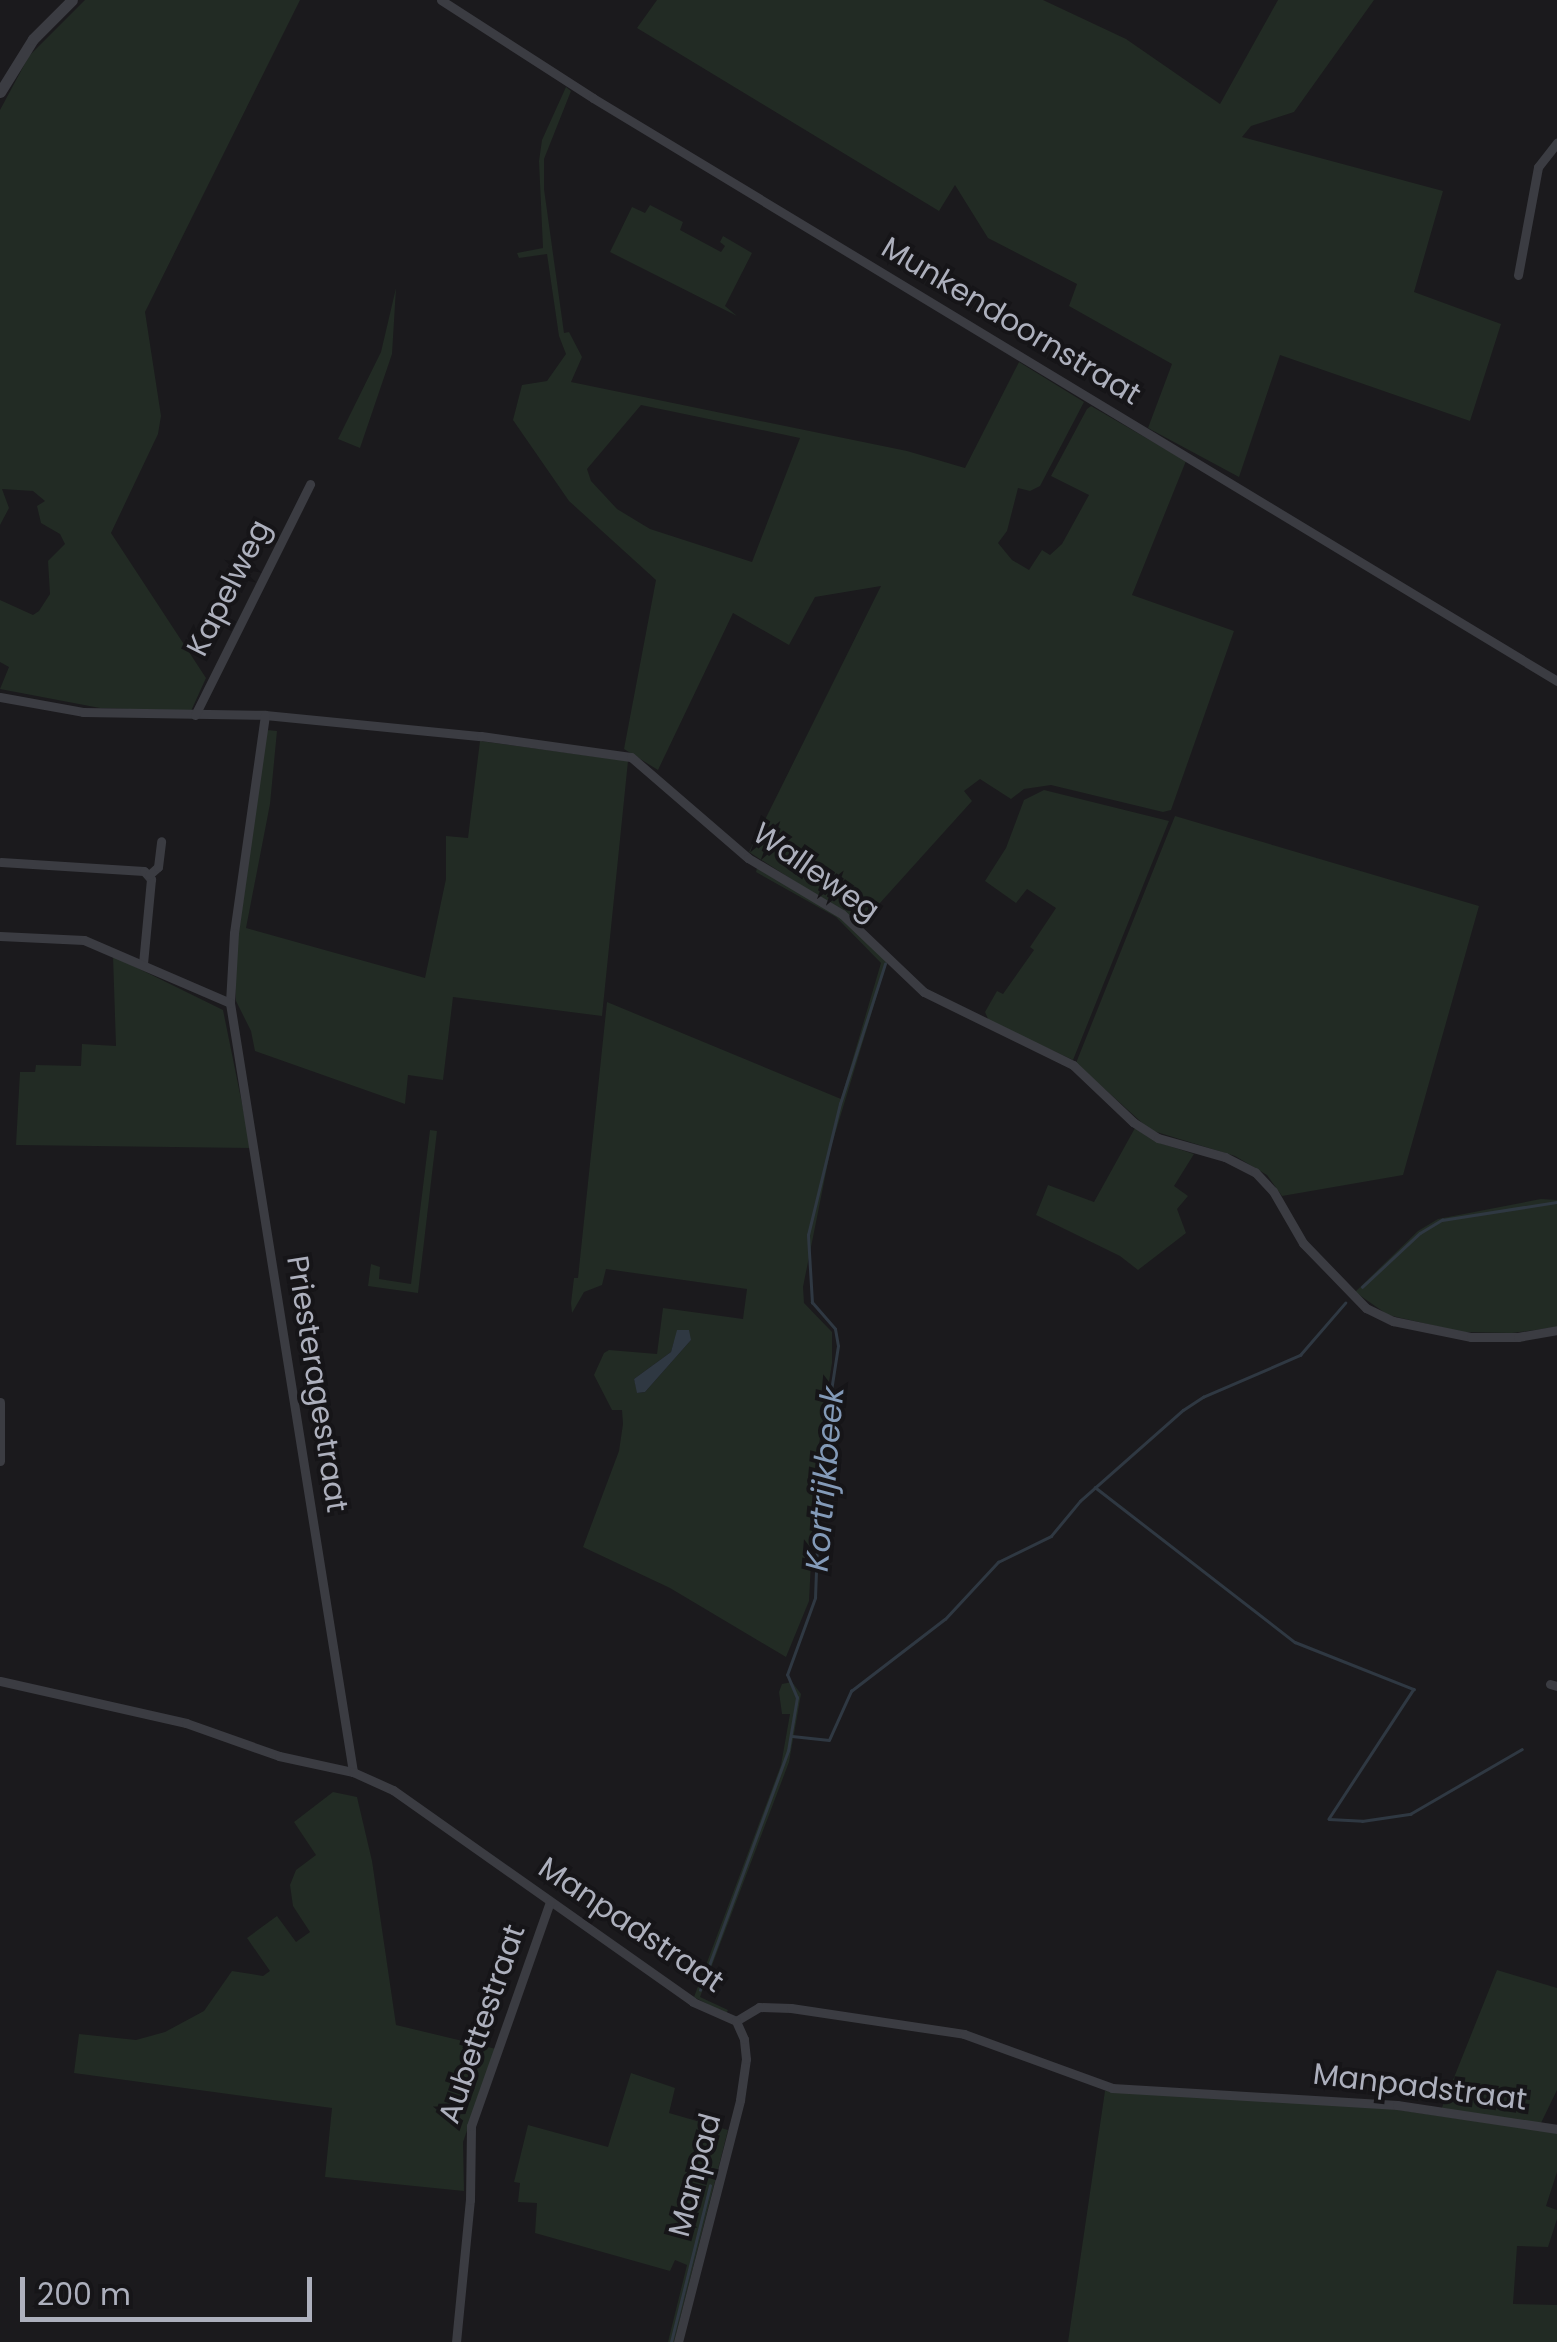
<!DOCTYPE html>
<html>
<head>
<meta charset="utf-8">
<style>
  body { margin:0 }
  #map { position:relative; width:1557px; height:2342px; overflow:hidden; background:#1b1a1d; font-family:Poppins,sans-serif }
  div>[style] { position:absolute }
  [style*='--x'] { left:calc(var(--x)*1px); top:calc(var(--y)*1px); width:calc(var(--w)*1px); rotate:calc(var(--a)*1deg) }
  .green>* { inset:0; background:#222b24 }
  .water>* { inset:0; background:#2f3842 }
  .stream>* { height:2.5px; margin:-1.25px; padding:0 1.25px; transform-origin:1.25px; border-radius:1.25px; background:#2f3842 }
  .minor>* { height:9px; margin:-4.5px; padding:0 4.5px; transform-origin:4.5px; border-radius:4.5px; background:#3b3c42 }
  .tertiary>* { height:11px; margin:-5.5px; padding:0 5.5px; transform-origin:5.5px; border-radius:5.5px; background:#3b3c42 }
  span { translate:-50% -50%; white-space:nowrap; text-align:center; line-height:1.15; -webkit-text-stroke:8px #161518; paint-order:stroke }
  .street-label { font-size:30px; color:#adb0bd }
  .water-label { font-size:32px; color:#839ab8; font-style:italic }
  .scale { position:absolute; left:20px; top:2277px; width:292px; height:45px; box-sizing:border-box; border:5px solid #adb0bd; border-top:0; padding-left:12px; font-size:30px; line-height:35px; white-space:nowrap; color:#adb0bd; -webkit-text-stroke:8px #161518; paint-order:stroke }
</style>
</head>
<body>
<div id="map">
  <div class="green">
    <div style="clip-path:polygon(85px 0,300px 0,145px 312px,161px 416px,158px 434px,111px 533px,206px 678px,191px 711px,100px 708px,0 689px,9px 667px,0 662px,0 600px,33px 615px,39px 611px,50px 594px,48px 561px,65px 544px,60px 534px,41px 523px,37px 506px,45px 501px,33px 491px,2px 489px,9px 508px,0 525px,0 110px,29px 56px)"></div>
    <div style="clip-path:polygon(657px 0,1043px 0,1126px 39px,1220px 104px,1278px 0,1374px 0,1294px 112px,1251px 126px,1242px 137px,1443px 191px,1414px 292px,1501px 324px,1470px 421px,1280px 355px,1239px 477px,1148px 428px,1172px 364px,1069px 306px,1077px 284px,988px 238px,955px 185px,939px 211px,637px 28px)"></div>
    <div style="clip-path:polygon(evenodd,566px 87px,571px 91px,544px 159px,544px 189px,564px 333px,569px 332px,582px 357px,571px 382px,907px 451px,965px 468px,1019px 362px,1084px 402px,1040px 486px,1030px 491px,1018px 488px,1007px 531px,998px 543px,1012px 560px,1029px 570px,1042px 550px,1050px 555px,1062px 544px,1089px 495px,1051px 476px,1087px 409px,1091px 406px,1186px 461px,1132px 595px,1234px 631px,1171px 810px,1163px 812px,1051px 785px,1024px 789px,1011px 799px,980px 779px,964px 791px,972px 801px,861px 924px,749px 852px,881px 586px,815px 597px,789px 645px,733px 613px,658px 770px,624px 749px,656px 580px,569px 501px,513px 420px,522px 385px,547px 381px,566px 354px,559px 336px,547px 254px,519px 258px,517px 253px,543px 248px,539px 161px,542px 140px,566px 87px,641px 405px,800px 438px,752px 562px,650px 529px,617px 509px,591px 481px,587px 469px,641px 405px)"></div>
    <div style="clip-path:polygon(650px 205px,683px 222px,680px 230px,721px 252px,725px 246px,720px 242px,723px 236px,752px 253px,725px 306px,737px 316px,610px 252px,632px 207px,645px 213px)"></div>
    <div style="clip-path:polygon(396px 288px,392px 354px,360px 448px,338px 439px,381px 352px)"></div>
    <div style="clip-path:polygon(267px 730px,277px 731px,270px 804px,246px 928px,425px 978px,446px 879px,446px 836px,468px 838px,480px 741px,628px 761px,602px 1016px,453px 997px,443px 1080px,408px 1075px,405px 1104px,255px 1051px,251px 1031px,236px 1001px,234px 965px)"></div>
    <div style="clip-path:polygon(1044px 790px,1169px 821px,1073px 1060px,989px 1021px,985px 1012px,997px 991px,1003px 994px,1034px 950px,1030px 947px,1056px 908px,1027px 889px,1016px 903px,985px 881px,1006px 848px,1024px 800px)"></div>
    <div style="clip-path:polygon(1175px 816px,1479px 906px,1403px 1175px,1282px 1196px,1267px 1175px,1235px 1156px,1150px 1130px,1076px 1063px)"></div>
    <div style="clip-path:polygon(evenodd,757px 868px,838px 915px,887px 962px,831px 1147px,803px 1287px,804px 1303px,832px 1332px,832px 1363px,816px 1463px,809px 1601px,786px 1657px,670px 1588px,583px 1547px,619px 1451px,623px 1424px,622px 1410px,612px 1410px,594px 1375px,604px 1353px,609px 1350px,657px 1354px,663px 1308px,743px 1319px,747px 1289px,606px 1269px,602px 1285px,584px 1292px,572px 1313px,571px 1303px,574px 1278px,578px 1278px,607px 1002px,841px 1099px,881px 963px,836px 917px,756px 872px,757px 868px,691px 1340px,645px 1392px,638px 1393px,634px 1379px,671px 1352px,674px 1342px,691px 1340px)"></div>
    <div style="clip-path:polygon(113px 956px,223px 1010px,251px 1148px,16px 1145px,20px 1072px,35px 1072px,36px 1065px,81px 1066px,82px 1044px,116px 1046px)"></div>
    <div style="clip-path:polygon(1135px 1128px,1154px 1141px,1194px 1154px,1174px 1186px,1188px 1196px,1177px 1209px,1186px 1233px,1138px 1270px,1120px 1256px,1036px 1215px,1048px 1185px,1094px 1202px)"></div>
    <div style="clip-path:polygon(430px 1130px,437px 1131px,418px 1293px,368px 1286px,371px 1264px,380px 1267px,379px 1279px,411px 1284px)"></div>
    <div style="clip-path:polygon(1541px 1199px,1557px 1200px,1557px 1327px,1512px 1333px,1462px 1332px,1388px 1315px,1355px 1292px,1418px 1231px,1438px 1219px)"></div>
    <div style="clip-path:polygon(792px 1682px,801px 1694px,789px 1762px,700px 1997px,728px 2010px,726px 2014px,694px 1997px,781px 1765px,790px 1714px,782px 1714px,779px 1692px,782px 1684px)"></div>
    <div style="clip-path:polygon(333px 1792px,357px 1797px,372px 1861px,396px 2025px,496px 2049px,463px 2142px,464px 2191px,325px 2177px,332px 2108px,74px 2073px,79px 2034px,136px 2040px,165px 2032px,204px 2011px,232px 1971px,263px 1976px,270px 1971px,247px 1938px,277px 1916px,296px 1942px,310px 1932px,293px 1906px,290px 1885px,296px 1870px,316px 1855px,294px 1822px)"></div>
    <div style="clip-path:polygon(1497px 1970px,1557px 1988px,1557px 2090px,1541px 2123px,1441px 2110px)"></div>
    <div style="clip-path:polygon(631px 2073px,675px 2088px,669px 2113px,728px 2130px,674px 2342px,668px 2342px,687px 2265px,675px 2260px,670px 2271px,535px 2233px,537px 2203px,518px 2202px,520px 2183px,514px 2182px,528px 2125px,608px 2147px)"></div>
    <div style="clip-path:polygon(1105px 2091px,1385px 2108px,1557px 2133px,1557px 2172px,1546px 2206px,1557px 2210px,1557px 2219px,1548px 2247px,1517px 2246px,1513px 2304px,1557px 2305px,1557px 2342px,1068px 2342px)"></div>
  </div>
  <div class="water">
    <div style="clip-path:polygon(677px 1330px,689px 1330px,691px 1340px,645px 1392px,637px 1393px,634px 1379px,671px 1352px)"></div>
  </div>
  <div class="stream">
    <div style="--x:1362;--y:1287;--w:79;--a:-43"></div>
    <div style="--x:1420;--y:1233;--w:26;--a:-31"></div>
    <div style="--x:1442;--y:1220;--w:116;--a:-8.9"></div>
    <div style="--x:1095;--y:1487;--w:253;--a:37.8"></div>
    <div style="--x:1295;--y:1642;--w:128;--a:21.6"></div>
    <div style="--x:1414;--y:1689;--w:155;--a:123.2"></div>
    <div style="--x:1329;--y:1819;--w:33;--a:3"></div>
    <div style="--x:1362;--y:1821;--w:49;--a:-8.3"></div>
    <div style="--x:1410;--y:1814;--w:129;--a:-30.1"></div>
    <div style="--x:792;--y:1736;--w:37;--a:6"></div>
    <div style="--x:829;--y:1740;--w:54;--a:-65.8"></div>
    <div style="--x:851;--y:1691;--w:118;--a:-37.5"></div>
    <div style="--x:945;--y:1619;--w:78;--a:-47.1"></div>
    <div style="--x:998;--y:1562;--w:59;--a:-26.1"></div>
    <div style="--x:1051;--y:1536;--w:45;--a:-50.4"></div>
    <div style="--x:1080;--y:1501;--w:137;--a:-41.5"></div>
    <div style="--x:1183;--y:1410;--w:24;--a:-33"></div>
    <div style="--x:1203;--y:1397;--w:106;--a:-23.4"></div>
    <div style="--x:1300;--y:1355;--w:69;--a:-49.1"></div>
    <div style="--x:700;--y:1990;--w:255;--a:-69.8"></div>
    <div style="--x:788;--y:1751;--w:54;--a:-80.4"></div>
    <div style="--x:797;--y:1698;--w:25;--a:-113"></div>
    <div style="--x:787;--y:1675;--w:82;--a:-70"></div>
    <div style="--x:815;--y:1598;--w:136;--a:-87.9"></div>
    <div style="--x:820;--y:1462;--w:117;--a:-81.2"></div>
    <div style="--x:838;--y:1346;--w:17;--a:-100"></div>
    <div style="--x:835;--y:1329;--w:35;--a:-131"></div>
    <div style="--x:812;--y:1303;--w:68;--a:-93.4"></div>
    <div style="--x:808;--y:1235;--w:135;--a:-76.3"></div>
    <div style="--x:840;--y:1104;--w:147;--a:-72.2"></div>
    <div style="--x:671;--y:2342;--w:161;--a:-76"></div>
  </div>
  <div class="minor">
    <div style="--x:441;--y:0;--w:181;--a:32.8"></div>
    <div style="--x:593;--y:98;--w:1127;--a:31.16"></div>
    <div style="--x:1518;--y:275;--w:110;--a:-79.5"></div>
    <div style="--x:1538;--y:167;--w:31;--a:-52"></div>
    <div style="--x:0;--y:697;--w:84;--a:10.2"></div>
    <div style="--x:83;--y:712;--w:182;--a:0.9"></div>
    <div style="--x:265;--y:715;--w:217;--a:5.6"></div>
    <div style="--x:481;--y:736;--w:151;--a:8"></div>
    <div style="--x:631;--y:757;--w:155;--a:40.8"></div>
    <div style="--x:748;--y:858;--w:109;--a:30.8"></div>
    <div style="--x:842;--y:914;--w:113;--a:43.6"></div>
    <div style="--x:924;--y:992;--w:166;--a:26.1"></div>
    <div style="--x:1073;--y:1065;--w:83;--a:43.5"></div>
    <div style="--x:1133;--y:1122;--w:30;--a:33"></div>
    <div style="--x:1158;--y:1138;--w:70;--a:15.8"></div>
    <div style="--x:1225;--y:1157;--w:34;--a:27"></div>
    <div style="--x:1255;--y:1172;--w:26;--a:47"></div>
    <div style="--x:1273;--y:1191;--w:60;--a:60"></div>
    <div style="--x:1303;--y:1243;--w:91;--a:45.9"></div>
    <div style="--x:1366;--y:1308;--w:30;--a:26"></div>
    <div style="--x:1393;--y:1321;--w:80;--a:11.6"></div>
    <div style="--x:1471;--y:1337;--w:47;--a:0"></div>
    <div style="--x:1518;--y:1337;--w:40;--a:-10"></div>
    <div style="--x:195;--y:715;--w:258;--a:-63.5"></div>
    <div style="--x:265;--y:715;--w:220;--a:98.1"></div>
    <div style="--x:234;--y:933;--w:70;--a:93.3"></div>
    <div style="--x:230;--y:1003;--w:779;--a:80.91"></div>
    <div style="--x:1;--y:862;--w:143;--a:3.6"></div>
    <div style="--x:144;--y:871;--w:11;--a:49"></div>
    <div style="--x:151;--y:879;--w:85;--a:95.4"></div>
    <div style="--x:149;--y:875;--w:12;--a:-42"></div>
    <div style="--x:158;--y:867;--w:26;--a:-83"></div>
    <div style="--x:0;--y:936;--w:84;--a:2.7"></div>
    <div style="--x:84;--y:940;--w:159;--a:23.3"></div>
    <div style="--x:0;--y:1402;--w:59;--a:90"></div>
    <div style="--x:0;--y:1681;--w:191;--a:12.7"></div>
    <div style="--x:186;--y:1723;--w:99;--a:19.5"></div>
    <div style="--x:279;--y:1756;--w:76;--a:12.2"></div>
    <div style="--x:353;--y:1772;--w:44;--a:24.2"></div>
    <div style="--x:393;--y:1790;--w:367;--a:35.2"></div>
    <div style="--x:693;--y:2002;--w:47;--a:23.8"></div>
    <div style="--x:1550;--y:1684;--w:7;--a:16"></div>
    <div style="--x:736;--y:2021;--w:27;--a:-31"></div>
    <div style="--x:759;--y:2007;--w:32;--a:2"></div>
    <div style="--x:791;--y:2008;--w:175;--a:8.5"></div>
    <div style="--x:964;--y:2034;--w:158;--a:20"></div>
    <div style="--x:1112;--y:2088;--w:286;--a:3.4"></div>
    <div style="--x:1397;--y:2105;--w:162;--a:8.5"></div>
    <div style="--x:456;--y:2342;--w:143;--a:-84.4"></div>
    <div style="--x:470;--y:2200;--w:74;--a:-89.2"></div>
    <div style="--x:471;--y:2126;--w:238;--a:-70.6"></div>
    <div style="--x:678;--y:2342;--w:250;--a:-75.6"></div>
    <div style="--x:740;--y:2100;--w:41;--a:-81.7"></div>
    <div style="--x:746;--y:2059;--w:20;--a:-96"></div>
    <div style="--x:744;--y:2039;--w:20;--a:-114"></div>
  </div>
  <div class="tertiary">
    <div style="--x:0;--y:92;--w:62;--a:-58.1"></div>
    <div style="--x:33;--y:39;--w:55;--a:-45"></div>
  </div>
  <div class="street-label">
    <span style="left:1011px;top:321px;rotate:31deg">Munkendoornstraat</span>
    <span style="left:229px;top:588px;rotate:-63deg">Kapelweg</span>
    <span style="left:816px;top:872px;rotate:35deg">Walleweg</span>
    <span style="left:317px;top:1384px;rotate:81deg">Priesteragestraat</span>
    <span style="left:631px;top:1925px;rotate:34deg">Manpadstraat</span>
    <span style="left:482px;top:2024px;rotate:-71deg">Aubettestraat</span>
    <span style="left:1420px;top:2087px;rotate:7deg">Manpadstraat</span>
    <span style="left:695px;top:2175px;rotate:-75deg">Manpad</span>
  </div>
  <div class="water-label">
    <span style="left:825px;top:1479px;rotate:-85deg">Kortrijkbeek</span>
  </div>
  <div class="scale">200 m</div>
</div>
</body>
</html>
